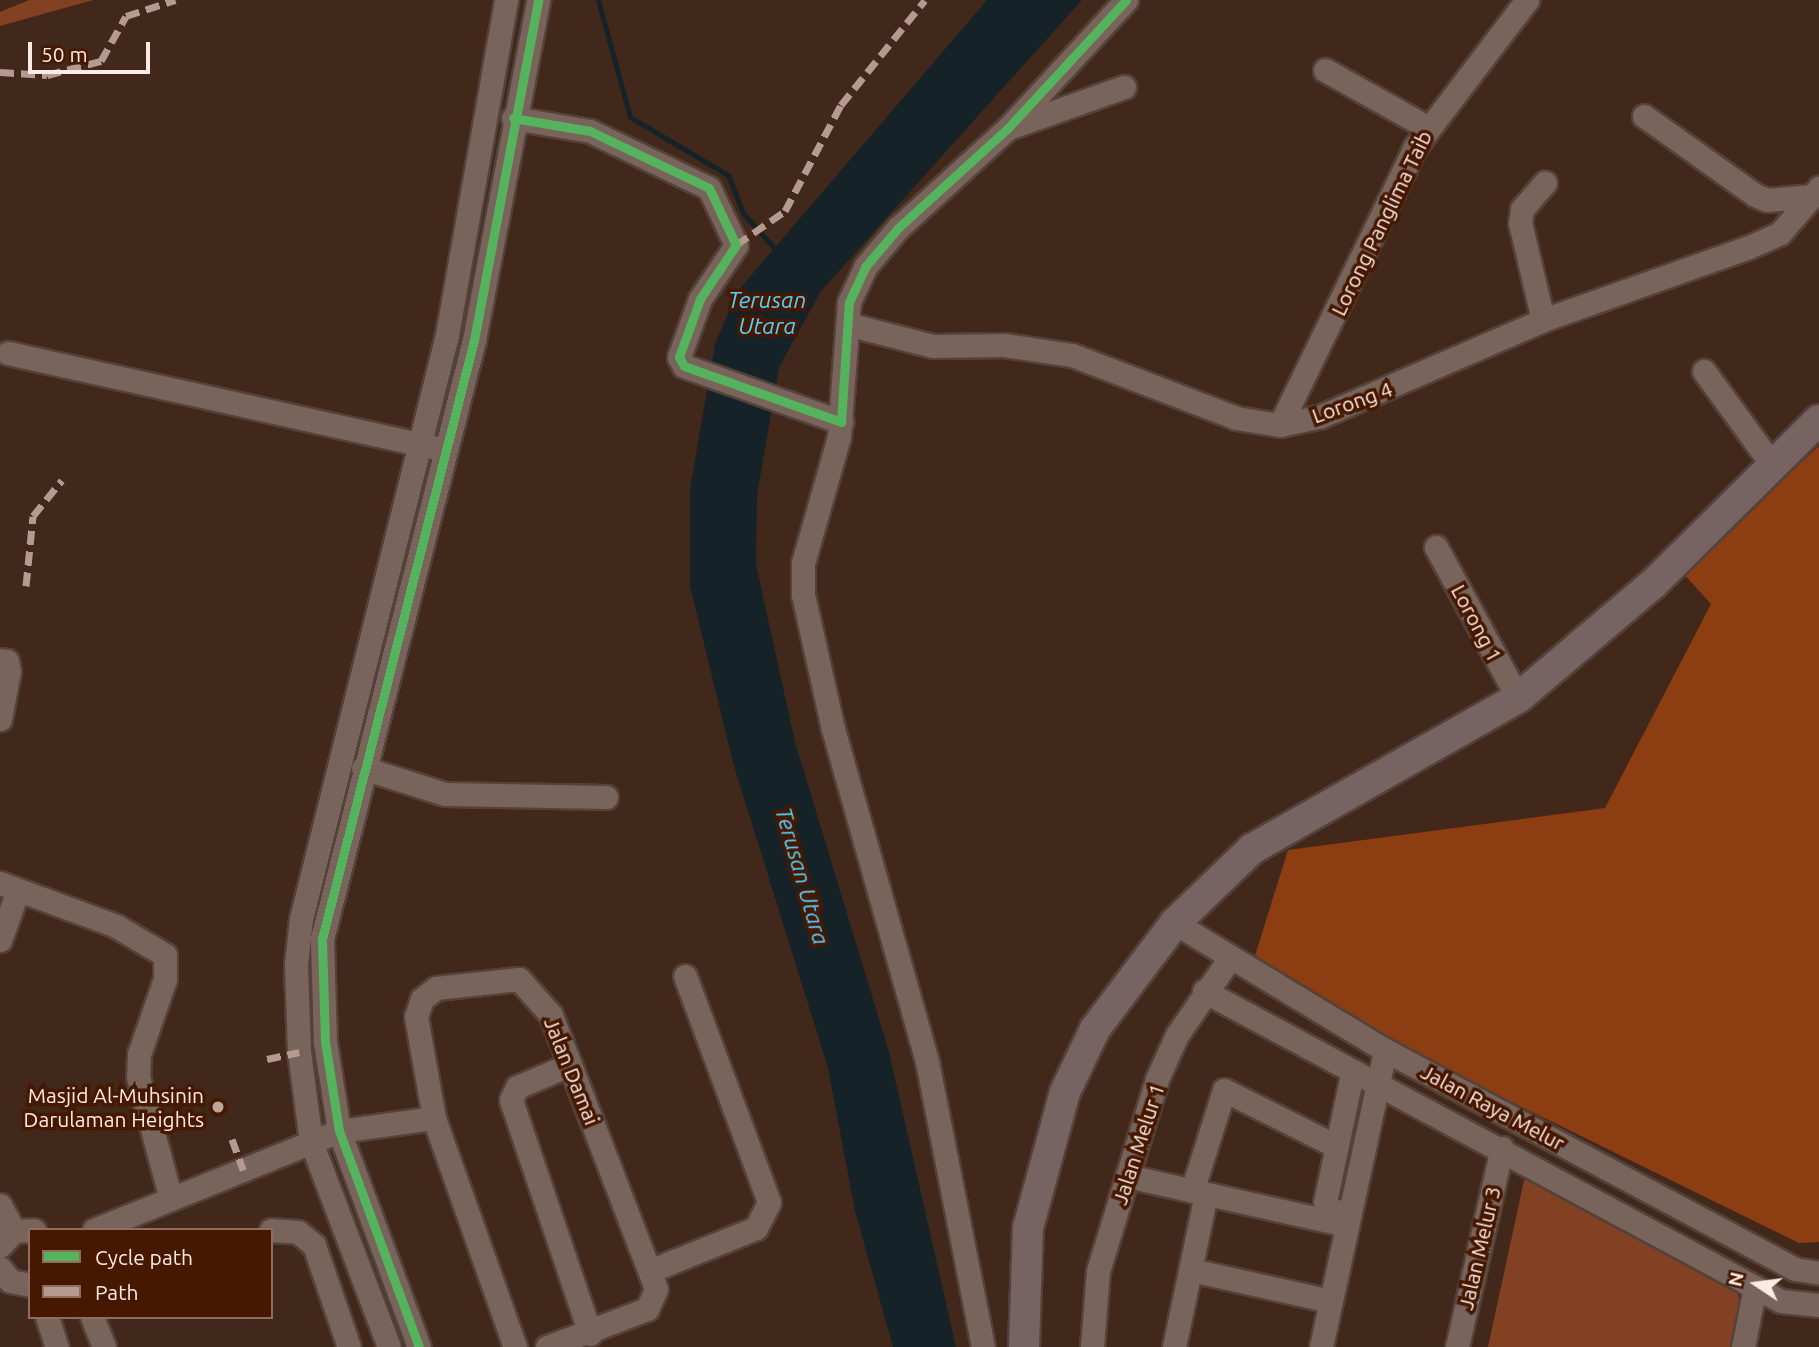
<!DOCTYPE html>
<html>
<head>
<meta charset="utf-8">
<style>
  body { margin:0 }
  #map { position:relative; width:1819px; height:1347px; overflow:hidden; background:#42281b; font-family:Ubuntu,sans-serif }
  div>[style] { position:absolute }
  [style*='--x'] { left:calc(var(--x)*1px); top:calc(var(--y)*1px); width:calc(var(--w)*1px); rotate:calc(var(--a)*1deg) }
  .green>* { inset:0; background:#824122 }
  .forest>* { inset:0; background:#8c3d11 }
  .water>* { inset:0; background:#152328 }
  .stream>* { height:5px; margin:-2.5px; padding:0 2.5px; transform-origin:2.5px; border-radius:2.5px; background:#152328 }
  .roads { filter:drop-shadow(2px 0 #54423a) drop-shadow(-2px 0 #54423a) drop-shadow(0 2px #54423a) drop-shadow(0 -2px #54423a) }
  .minor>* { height:23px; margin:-11.5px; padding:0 11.5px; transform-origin:11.5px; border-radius:11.5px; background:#78645b }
  .major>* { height:30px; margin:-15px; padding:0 15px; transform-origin:15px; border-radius:15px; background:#776462 }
  .quiet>* { height:7px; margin-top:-3.5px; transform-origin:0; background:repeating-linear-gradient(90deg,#b69a8f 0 14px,transparent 0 21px) }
  .cycleway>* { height:9px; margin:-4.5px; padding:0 4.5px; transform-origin:4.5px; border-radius:4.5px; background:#56b35d }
  .dots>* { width:19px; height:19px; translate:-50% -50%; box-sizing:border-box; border:4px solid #461801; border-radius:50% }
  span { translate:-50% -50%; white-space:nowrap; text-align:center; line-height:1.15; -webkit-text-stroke:7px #461801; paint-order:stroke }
  .street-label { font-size:21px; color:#fdeae2 }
  .poi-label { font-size:21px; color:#fdeae2 }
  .right { translate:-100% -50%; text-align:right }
  .water-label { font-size:23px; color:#4fd2fe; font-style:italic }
  .legend { position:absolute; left:28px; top:1228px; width:245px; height:91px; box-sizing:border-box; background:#461801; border:2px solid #8f6c5b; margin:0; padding:9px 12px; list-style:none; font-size:21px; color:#fdeae2 }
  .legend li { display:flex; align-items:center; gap:14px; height:35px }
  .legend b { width:35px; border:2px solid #8f6c5b }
  .north { position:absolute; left:1721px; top:1249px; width:70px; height:70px; -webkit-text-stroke:5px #461801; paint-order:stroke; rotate:283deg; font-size:19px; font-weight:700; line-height:28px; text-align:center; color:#fdeae2 }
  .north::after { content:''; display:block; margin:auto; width:24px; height:32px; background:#fdeae2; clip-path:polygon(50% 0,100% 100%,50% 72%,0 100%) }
  .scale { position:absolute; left:28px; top:42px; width:122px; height:32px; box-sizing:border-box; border:4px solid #fdeae2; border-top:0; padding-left:9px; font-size:21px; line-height:24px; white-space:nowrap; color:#fdeae2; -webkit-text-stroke:5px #461801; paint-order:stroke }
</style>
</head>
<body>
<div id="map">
  <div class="green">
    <div style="clip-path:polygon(29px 0,93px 0,0 26px,0 12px)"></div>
    <div style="clip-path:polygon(1525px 1176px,1734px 1283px,1744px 1315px,1737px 1347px,1488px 1347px)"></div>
  </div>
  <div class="forest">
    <div style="clip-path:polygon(1819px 446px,1819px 1242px,1799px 1243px,1379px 1037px,1253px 962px,1288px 850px,1605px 808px,1711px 604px,1682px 572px)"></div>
  </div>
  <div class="water">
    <div style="clip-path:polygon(987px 0,1082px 0,821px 291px,779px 367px,757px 496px,756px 564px,795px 742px,889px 1052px,956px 1347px,893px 1347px,855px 1211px,828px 1068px,733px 763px,690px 586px,690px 489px,715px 344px,737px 292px)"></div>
  </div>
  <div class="stream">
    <div style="--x:598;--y:0;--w:121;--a:74.7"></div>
    <div style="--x:630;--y:117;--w:114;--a:30.6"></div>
    <div style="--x:728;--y:175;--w:41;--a:68.5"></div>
    <div style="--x:743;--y:213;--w:50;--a:48.3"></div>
  </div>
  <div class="roads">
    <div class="minor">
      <div style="--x:1325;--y:70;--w:117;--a:29.2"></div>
      <div style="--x:1644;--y:116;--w:136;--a:35.4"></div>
      <div style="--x:1755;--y:195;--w:13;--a:23"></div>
      <div style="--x:1767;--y:200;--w:46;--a:-5"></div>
      <div style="--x:513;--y:118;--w:78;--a:9.6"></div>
      <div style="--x:590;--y:131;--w:132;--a:25.6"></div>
      <div style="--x:709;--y:188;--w:63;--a:64.7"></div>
      <div style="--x:736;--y:245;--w:65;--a:123.7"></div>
      <div style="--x:700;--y:299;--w:62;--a:109.9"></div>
      <div style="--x:679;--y:357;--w:10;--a:61"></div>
      <div style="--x:684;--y:366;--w:167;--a:19.6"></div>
      <div style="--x:1008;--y:128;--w:123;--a:-19.5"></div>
      <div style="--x:1543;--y:320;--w:100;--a:-103.3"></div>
      <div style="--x:1520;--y:223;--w:14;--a:-82"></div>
      <div style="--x:1522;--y:209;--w:35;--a:-49"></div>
      <div style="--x:851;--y:325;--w:85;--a:14.4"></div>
      <div style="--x:933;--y:346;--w:71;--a:-0.8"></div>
      <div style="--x:1004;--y:345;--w:69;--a:8.4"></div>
      <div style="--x:1072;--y:355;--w:176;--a:21"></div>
      <div style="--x:1236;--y:418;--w:45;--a:9"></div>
      <div style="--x:1280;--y:425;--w:40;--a:-12"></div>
      <div style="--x:1319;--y:417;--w:244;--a:-23.4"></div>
      <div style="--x:1543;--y:320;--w:219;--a:-19.5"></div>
      <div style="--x:1749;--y:247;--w:34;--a:-24"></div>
      <div style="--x:1780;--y:233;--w:60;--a:-49.1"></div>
      <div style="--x:8;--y:353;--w:438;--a:12.5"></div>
      <div style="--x:1704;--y:371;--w:117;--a:54"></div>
      <div style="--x:1280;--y:425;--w:309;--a:-64.1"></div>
      <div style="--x:1415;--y:147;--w:185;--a:-52.7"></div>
      <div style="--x:1436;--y:547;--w:172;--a:61.5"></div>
      <div style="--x:0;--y:660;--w:7;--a:8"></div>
      <div style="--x:7;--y:661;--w:10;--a:79"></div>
      <div style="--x:9;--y:671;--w:49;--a:100.6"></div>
      <div style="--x:363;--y:768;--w:86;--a:17.6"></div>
      <div style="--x:445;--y:794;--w:161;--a:1.1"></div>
      <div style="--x:0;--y:883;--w:124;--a:20.3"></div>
      <div style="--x:116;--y:926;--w:57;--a:30.6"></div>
      <div style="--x:165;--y:955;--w:24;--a:90"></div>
      <div style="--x:165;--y:979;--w:79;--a:109.1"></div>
      <div style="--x:139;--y:1054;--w:23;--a:92"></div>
      <div style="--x:138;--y:1077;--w:126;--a:74.9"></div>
      <div style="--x:1175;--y:923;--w:245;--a:31.2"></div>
      <div style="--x:1385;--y:1050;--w:465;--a:28.1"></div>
      <div style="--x:1795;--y:1269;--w:24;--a:9"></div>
      <div style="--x:0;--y:940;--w:53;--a:-70.2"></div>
      <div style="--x:1204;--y:991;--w:655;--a:28.25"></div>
      <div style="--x:1781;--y:1301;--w:38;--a:6"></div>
      <div style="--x:569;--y:1065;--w:56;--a:157.1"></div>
      <div style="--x:517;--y:1087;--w:14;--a:115"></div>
      <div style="--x:511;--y:1100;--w:247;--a:71.3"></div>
      <div style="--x:1127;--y:1176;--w:224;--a:12.6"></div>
      <div style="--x:1192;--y:1191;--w:106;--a:-72.4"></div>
      <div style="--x:1224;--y:1090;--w:125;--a:26.6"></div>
      <div style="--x:0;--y:1205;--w:30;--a:62"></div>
      <div style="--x:1348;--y:1214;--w:20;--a:-165"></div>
      <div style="--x:1329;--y:1209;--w:8;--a:-120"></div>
      <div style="--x:1325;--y:1202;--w:131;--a:-78.1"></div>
      <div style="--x:94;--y:1230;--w:264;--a:-22"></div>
      <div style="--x:339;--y:1131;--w:96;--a:-7.8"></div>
      <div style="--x:271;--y:1230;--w:27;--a:4"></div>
      <div style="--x:298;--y:1232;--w:21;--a:39"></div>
      <div style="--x:314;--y:1245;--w:108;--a:71.1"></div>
      <div style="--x:0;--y:1246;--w:21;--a:-47"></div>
      <div style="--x:14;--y:1231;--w:20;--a:-3"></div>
      <div style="--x:0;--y:1268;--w:16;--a:52"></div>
      <div style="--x:10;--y:1281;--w:20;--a:11"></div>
      <div style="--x:652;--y:1270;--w:112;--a:-22"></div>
      <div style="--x:756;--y:1228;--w:29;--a:-63"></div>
      <div style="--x:769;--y:1202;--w:241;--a:-110.4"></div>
      <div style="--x:1191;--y:1270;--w:143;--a:12.5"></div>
      <div style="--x:47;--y:1317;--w:32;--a:72"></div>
      <div style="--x:92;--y:1317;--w:32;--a:68"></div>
      <div style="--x:389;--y:1347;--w:219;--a:-110.8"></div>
      <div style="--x:311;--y:1142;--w:91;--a:-97.6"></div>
      <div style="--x:299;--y:1052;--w:88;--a:-92"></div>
      <div style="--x:296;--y:964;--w:45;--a:-83.7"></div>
      <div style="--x:301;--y:919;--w:602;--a:-75.96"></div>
      <div style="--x:447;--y:335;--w:340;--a:-80"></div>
      <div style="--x:419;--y:1347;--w:230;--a:-110.3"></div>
      <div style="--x:339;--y:1131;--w:90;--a:-98.9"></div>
      <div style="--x:325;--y:1042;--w:103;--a:-91.7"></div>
      <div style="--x:322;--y:939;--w:618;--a:-75.76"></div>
      <div style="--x:474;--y:340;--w:346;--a:-79.3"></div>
      <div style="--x:515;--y:1347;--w:243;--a:-109.5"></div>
      <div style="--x:434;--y:1118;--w:103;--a:-100.1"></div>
      <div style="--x:416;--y:1017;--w:19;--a:-72"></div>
      <div style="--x:422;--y:999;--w:18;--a:-38"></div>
      <div style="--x:436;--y:988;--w:83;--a:-6.2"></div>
      <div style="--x:519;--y:979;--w:48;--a:48.4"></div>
      <div style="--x:551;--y:1015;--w:293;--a:69"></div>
      <div style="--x:656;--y:1289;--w:22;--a:114"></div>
      <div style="--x:647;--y:1309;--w:107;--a:159.2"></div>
      <div style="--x:983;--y:1347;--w:291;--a:-101.1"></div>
      <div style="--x:927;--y:1061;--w:345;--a:-105.8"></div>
      <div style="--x:833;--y:729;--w:137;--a:-102.6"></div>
      <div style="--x:803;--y:595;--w:32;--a:-90"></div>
      <div style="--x:803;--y:563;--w:131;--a:-74.1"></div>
      <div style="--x:839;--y:437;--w:135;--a:-85.8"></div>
      <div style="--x:849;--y:302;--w:38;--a:-65"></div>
      <div style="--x:865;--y:267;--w:51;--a:-49.8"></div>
      <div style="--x:898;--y:228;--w:149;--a:-42.3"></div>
      <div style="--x:1008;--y:128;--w:174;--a:-47.3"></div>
      <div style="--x:1092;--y:1347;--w:76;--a:-85.5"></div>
      <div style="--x:1098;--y:1271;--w:201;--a:-72.9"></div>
      <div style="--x:1157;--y:1079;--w:48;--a:-65.6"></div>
      <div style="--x:1177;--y:1035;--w:93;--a:-55.5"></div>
      <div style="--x:1174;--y:1347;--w:156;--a:-78.2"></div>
      <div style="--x:1321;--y:1347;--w:304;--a:-77.8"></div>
      <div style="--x:1457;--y:1347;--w:204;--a:-77.3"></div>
      <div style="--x:1743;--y:1347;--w:61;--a:-78.7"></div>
    </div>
    <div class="major">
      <div style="--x:1024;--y:1347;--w:119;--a:-88.1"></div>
      <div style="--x:1028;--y:1228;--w:141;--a:-74.8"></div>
      <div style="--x:1065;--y:1092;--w:70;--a:-64.5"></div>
      <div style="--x:1095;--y:1029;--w:133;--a:-53"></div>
      <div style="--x:1175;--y:923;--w:107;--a:-43.9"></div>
      <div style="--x:1252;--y:849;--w:306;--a:-29.6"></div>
      <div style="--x:1518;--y:698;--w:177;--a:-40.2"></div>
      <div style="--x:1653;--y:584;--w:233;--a:-44.7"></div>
    </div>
  </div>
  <div class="quiet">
    <div style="--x:0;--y:72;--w:47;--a:3.7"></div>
    <div style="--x:47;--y:75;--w:56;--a:-14.5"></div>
    <div style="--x:101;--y:61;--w:51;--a:-60.9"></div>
    <div style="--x:126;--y:16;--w:52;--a:-18.1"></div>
    <div style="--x:736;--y:245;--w:60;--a:-34.8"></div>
    <div style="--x:785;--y:211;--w:120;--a:-62.2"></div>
    <div style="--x:841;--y:105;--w:134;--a:-51.3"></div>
    <div style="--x:26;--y:586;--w:70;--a:-84.3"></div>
    <div style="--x:33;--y:516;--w:46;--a:-51.1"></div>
    <div style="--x:267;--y:1059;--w:33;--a:-12"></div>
    <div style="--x:232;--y:1139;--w:33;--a:70"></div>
  </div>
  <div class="cycleway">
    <div style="--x:513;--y:118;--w:78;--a:9.6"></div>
    <div style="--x:590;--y:131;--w:132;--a:25.6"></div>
    <div style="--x:709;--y:188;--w:63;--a:64.7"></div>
    <div style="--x:736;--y:245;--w:65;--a:123.7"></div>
    <div style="--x:700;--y:299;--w:62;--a:109.9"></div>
    <div style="--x:679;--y:357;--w:10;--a:61"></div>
    <div style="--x:684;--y:366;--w:167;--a:19.6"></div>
    <div style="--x:841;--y:422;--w:120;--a:-86.2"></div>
    <div style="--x:849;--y:302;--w:38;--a:-65"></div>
    <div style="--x:865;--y:267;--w:51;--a:-49.8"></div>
    <div style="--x:898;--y:228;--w:149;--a:-42.3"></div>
    <div style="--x:1008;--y:128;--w:174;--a:-47.3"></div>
    <div style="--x:419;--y:1347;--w:230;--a:-110.3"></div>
    <div style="--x:339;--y:1131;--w:90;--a:-98.9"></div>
    <div style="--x:325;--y:1042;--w:103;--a:-91.7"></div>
    <div style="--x:322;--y:939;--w:618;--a:-75.76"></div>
    <div style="--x:474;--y:340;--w:346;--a:-79.3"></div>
  </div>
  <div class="dots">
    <div style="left:218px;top:1107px;background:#bca69c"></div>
  </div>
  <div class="street-label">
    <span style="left:1381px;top:223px;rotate:-64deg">Lorong Panglima Taib</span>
    <span style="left:1352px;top:402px;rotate:-20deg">Lorong 4</span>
    <span style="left:1477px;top:623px;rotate:62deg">Lorong 1</span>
    <span style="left:572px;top:1071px;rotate:68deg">Jalan Damai</span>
    <span style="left:1493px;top:1107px;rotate:28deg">Jalan Raya Melur</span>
    <span style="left:1138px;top:1144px;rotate:-72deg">Jalan Melur 1</span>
    <span style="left:1479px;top:1248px;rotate:-77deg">Jalan Melur 3</span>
  </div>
  <div class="poi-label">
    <span class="right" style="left:204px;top:1107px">Masjid Al-Muhsinin<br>Darulaman Heights</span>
  </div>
  <div class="water-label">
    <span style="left:767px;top:313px">Terusan<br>Utara</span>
    <span style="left:802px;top:876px;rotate:74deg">Terusan Utara</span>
  </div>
  <ul class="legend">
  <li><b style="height:9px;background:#56b35d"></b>Cycle path</li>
  <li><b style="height:9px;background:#b69a8f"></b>Path</li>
  </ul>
  <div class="north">N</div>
  <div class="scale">50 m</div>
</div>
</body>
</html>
